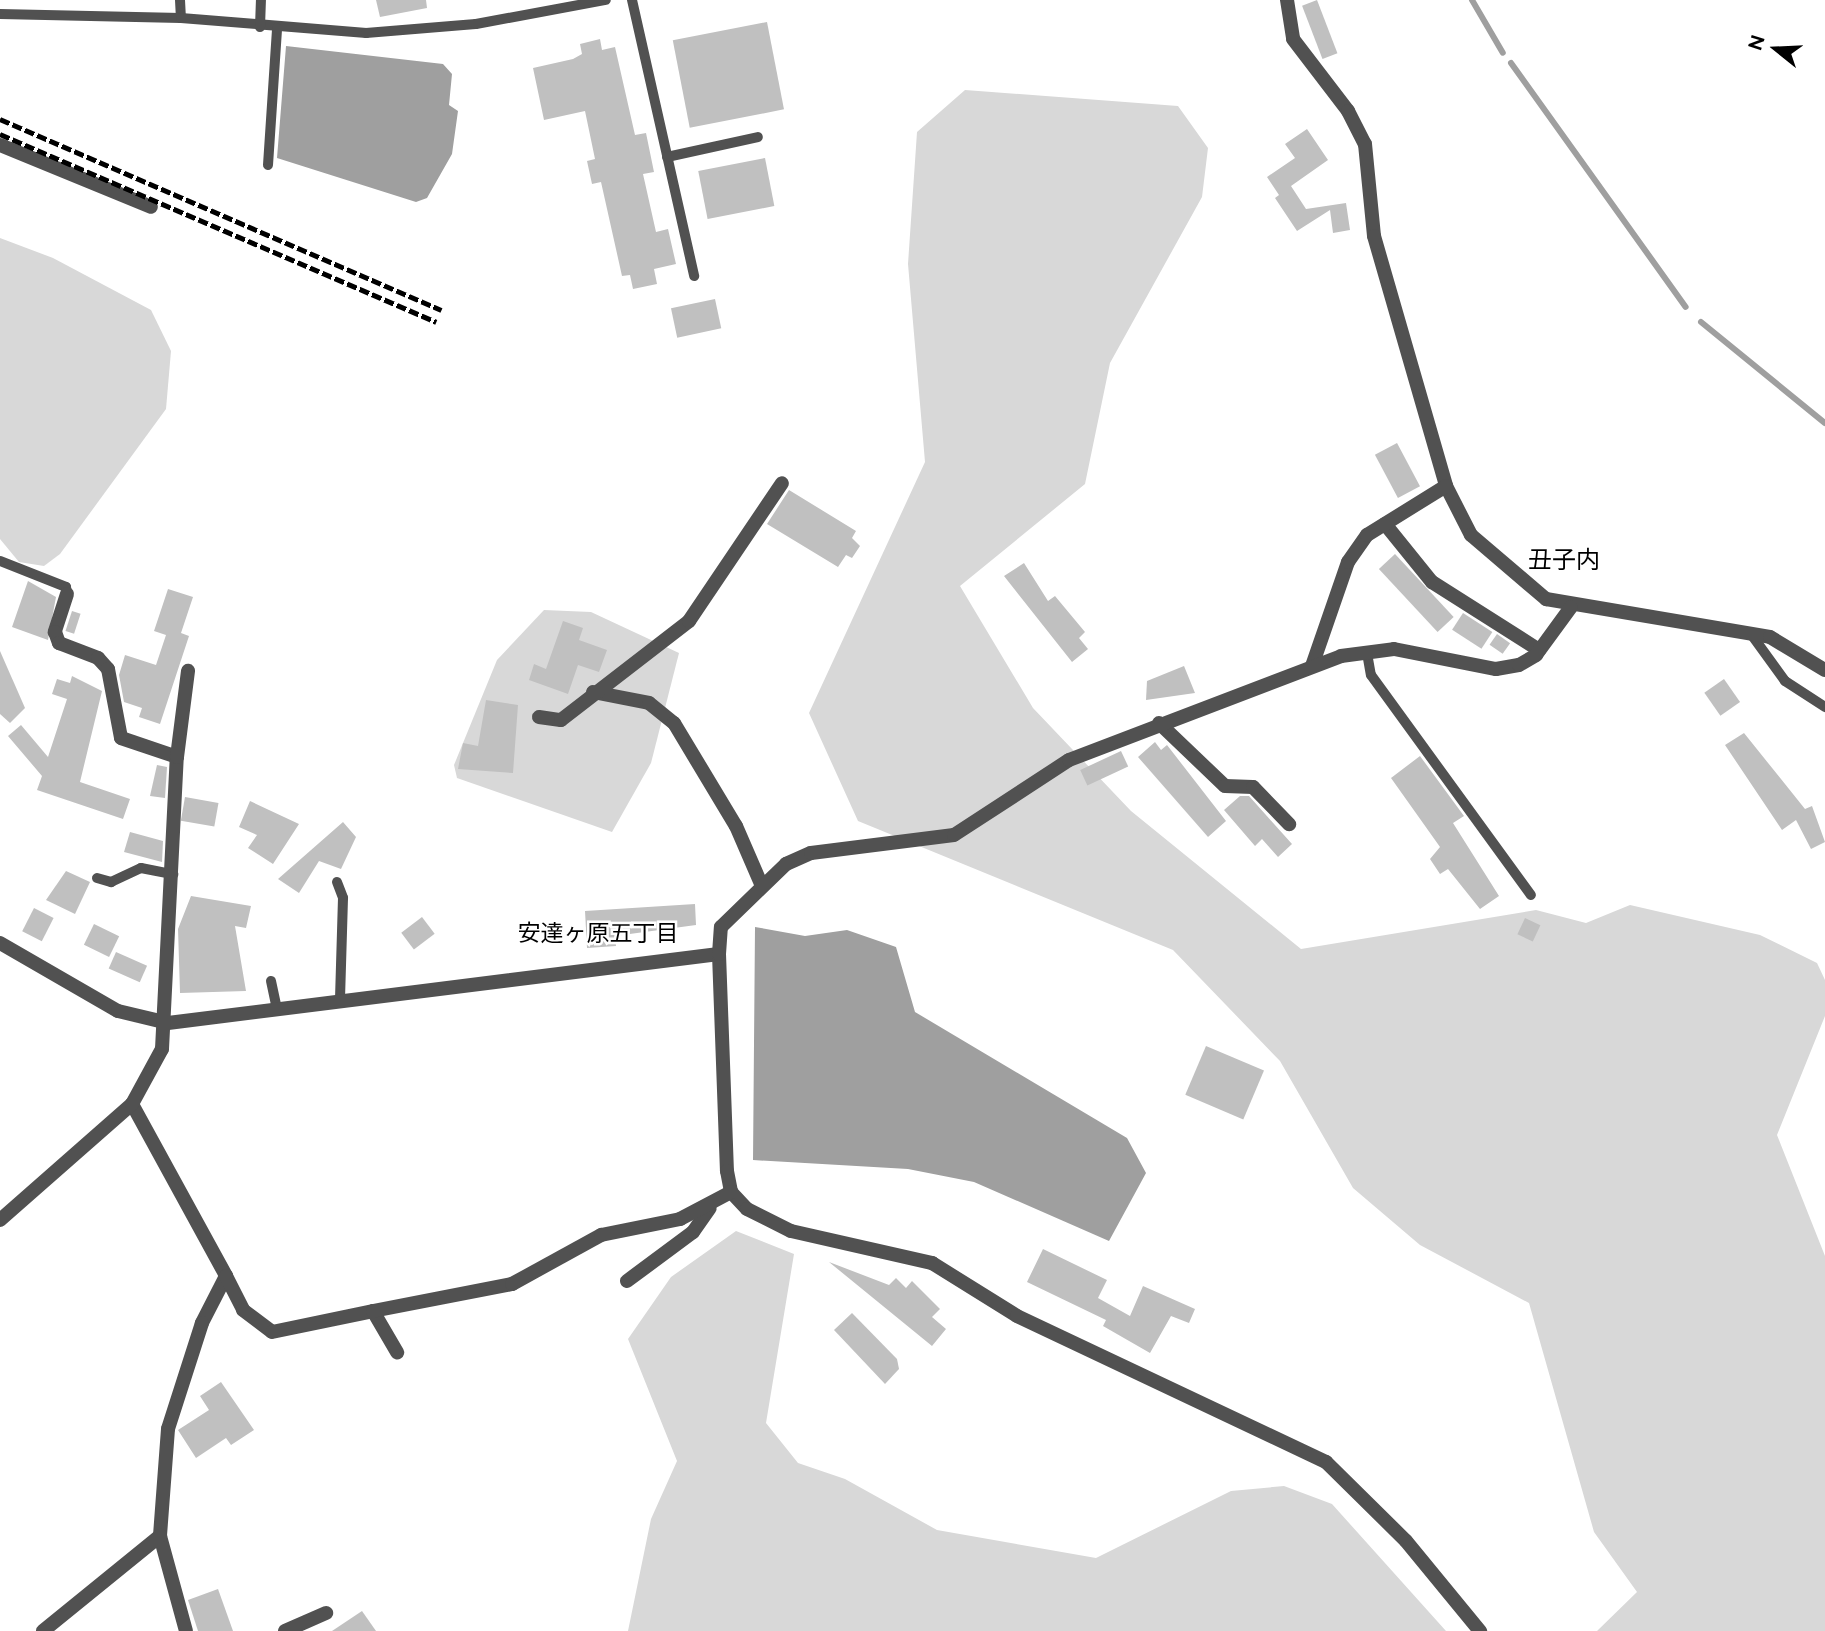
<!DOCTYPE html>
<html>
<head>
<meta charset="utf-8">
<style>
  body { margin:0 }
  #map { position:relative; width:1825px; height:1631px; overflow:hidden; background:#fff; font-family:Raleway,"Noto Sans JP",sans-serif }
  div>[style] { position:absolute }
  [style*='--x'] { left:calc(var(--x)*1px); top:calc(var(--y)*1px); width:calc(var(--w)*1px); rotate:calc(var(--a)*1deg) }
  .green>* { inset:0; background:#d8d8d8 }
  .water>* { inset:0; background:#9f9f9f }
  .stream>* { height:6px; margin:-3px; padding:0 3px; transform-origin:3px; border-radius:3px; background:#9f9f9f }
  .building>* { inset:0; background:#c0c0c0; transform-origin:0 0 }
  .lane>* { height:10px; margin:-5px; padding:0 5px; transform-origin:5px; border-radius:5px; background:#515151 }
  .street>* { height:14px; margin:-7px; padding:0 7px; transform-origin:7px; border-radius:7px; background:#515151 }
  .rail>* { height:5px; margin-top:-2.5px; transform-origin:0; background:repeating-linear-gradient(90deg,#000 0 10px,transparent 0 13.5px) }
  span { translate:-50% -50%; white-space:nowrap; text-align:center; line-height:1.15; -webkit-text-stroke:5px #fff; paint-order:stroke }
  .neighbourhood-label { font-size:23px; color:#000 }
  .quarter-label { font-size:24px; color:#000 }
  .north { position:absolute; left:1741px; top:14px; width:70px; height:70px; -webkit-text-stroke:5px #fff; paint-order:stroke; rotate:288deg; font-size:19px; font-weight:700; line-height:28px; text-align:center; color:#000 }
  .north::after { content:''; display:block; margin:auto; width:24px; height:32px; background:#000; clip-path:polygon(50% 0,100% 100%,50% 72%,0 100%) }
</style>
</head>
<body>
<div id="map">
  <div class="green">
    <div style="clip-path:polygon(965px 90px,1178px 106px,1208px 148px,1202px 197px,1110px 363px,1085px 484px,960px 586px,1033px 708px,1131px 811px,1301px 949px,1536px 910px,1586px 923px,1630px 905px,1760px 935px,1817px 963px,1825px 980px,1825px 1016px,1777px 1135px,1825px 1256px,1825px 1631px,1597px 1631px,1637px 1592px,1594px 1532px,1529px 1303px,1420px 1245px,1353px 1188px,1280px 1061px,1173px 950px,858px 821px,809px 713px,925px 462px,908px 264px,917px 132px)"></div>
    <div style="clip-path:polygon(0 238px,53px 258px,151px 310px,171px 351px,166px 409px,60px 554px,44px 566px,19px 562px,0 539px)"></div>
    <div style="clip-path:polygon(544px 610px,591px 612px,679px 653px,651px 763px,612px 832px,457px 778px,454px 765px,497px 660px)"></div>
    <div style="clip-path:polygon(736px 1231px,794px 1254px,766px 1423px,798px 1463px,845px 1479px,937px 1530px,1096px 1558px,1231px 1491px,1284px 1486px,1332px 1504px,1446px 1631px,628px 1631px,651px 1519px,677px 1461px,628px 1339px,671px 1277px)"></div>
  </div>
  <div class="water">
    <div style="clip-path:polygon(286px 46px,443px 64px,452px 74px,449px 105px,458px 111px,452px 154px,427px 198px,416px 202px,277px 158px)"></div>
    <div style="clip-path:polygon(755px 927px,805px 936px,847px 930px,896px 947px,915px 1012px,1127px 1138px,1146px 1173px,1109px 1241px,974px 1182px,908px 1169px,753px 1160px)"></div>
  </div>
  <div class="stream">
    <div style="--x:1472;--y:0;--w:61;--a:59.7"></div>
    <div style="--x:1511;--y:63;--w:300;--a:54.4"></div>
    <div style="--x:1701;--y:322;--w:160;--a:39.2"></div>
  </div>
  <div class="building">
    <div style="clip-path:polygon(376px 0,426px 0,427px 8px,380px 17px)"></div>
    <div style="left:1317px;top:0;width:57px;height:16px;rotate:69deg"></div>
    <div style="left:767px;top:22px;width:89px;height:96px;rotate:79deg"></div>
    <div style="clip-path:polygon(600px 39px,602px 50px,615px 47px,635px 135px,646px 133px,654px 172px,643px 174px,656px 232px,668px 229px,676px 264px,654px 269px,657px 284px,633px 289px,630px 275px,622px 276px,601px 182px,592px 184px,587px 161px,595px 159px,585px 111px,544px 120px,533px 68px,573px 59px,582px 54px,580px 44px)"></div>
    <div style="clip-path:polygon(1307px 129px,1328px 160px,1291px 186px,1306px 209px,1346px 203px,1350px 230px,1333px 233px,1330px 210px,1297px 231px,1275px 198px,1279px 195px,1267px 177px,1295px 158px,1285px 144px)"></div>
    <div style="left:765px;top:158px;width:49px;height:68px;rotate:79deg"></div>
    <div style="left:715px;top:299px;width:30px;height:45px;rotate:78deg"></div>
    <div style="left:1397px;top:443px;width:49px;height:25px;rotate:62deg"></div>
    <div style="clip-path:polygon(789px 490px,856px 531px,852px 538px,860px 546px,852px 558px,846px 555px,838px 567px,767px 524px)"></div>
    <div style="left:1395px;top:554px;width:86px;height:22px;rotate:47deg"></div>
    <div style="clip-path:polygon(1024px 563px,1048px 601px,1055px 596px,1085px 632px,1079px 638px,1088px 649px,1072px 662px,1004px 576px)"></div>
    <div style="clip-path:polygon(28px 581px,56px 597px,48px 640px,12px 627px)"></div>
    <div style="clip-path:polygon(168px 589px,193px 597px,181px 633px,189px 636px,160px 724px,139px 717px,142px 708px,124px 702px,119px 675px,125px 655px,156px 665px,166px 635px,154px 631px)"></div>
    <div style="left:72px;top:611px;width:9px;height:21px;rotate:18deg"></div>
    <div style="left:1463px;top:613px;width:35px;height:20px;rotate:33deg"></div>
    <div style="clip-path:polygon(563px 621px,583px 628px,579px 640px,607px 650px,599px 672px,578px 665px,568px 694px,529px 680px,534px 664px,546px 669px)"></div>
    <div style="left:1497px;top:634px;width:16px;height:13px;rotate:35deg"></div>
    <div style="clip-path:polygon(0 651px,25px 708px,10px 723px,0 714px)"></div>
    <div style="clip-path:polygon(1184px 666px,1195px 693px,1146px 700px,1147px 681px)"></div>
    <div style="clip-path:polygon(72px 676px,102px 691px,80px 782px,130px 799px,123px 819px,37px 790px,42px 776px,8px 736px,21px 725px,48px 757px,67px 699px,52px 694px,57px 679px,70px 683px)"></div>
    <div style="left:1724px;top:679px;width:28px;height:24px;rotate:55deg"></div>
    <div style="clip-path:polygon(486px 700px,518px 705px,513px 773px,458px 769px,463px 743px,478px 746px)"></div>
    <div style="clip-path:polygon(1744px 733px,1805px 809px,1812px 806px,1825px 842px,1811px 849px,1796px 820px,1782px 830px,1725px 745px)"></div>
    <div style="clip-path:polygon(1155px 742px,1161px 750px,1167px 745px,1226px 821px,1208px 837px,1138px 757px)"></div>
    <div style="left:1121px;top:751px;width:17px;height:45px;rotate:65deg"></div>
    <div style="clip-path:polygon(1420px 756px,1464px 816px,1453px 823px,1499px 896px,1480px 909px,1448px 869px,1440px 874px,1430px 859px,1440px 847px,1391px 778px)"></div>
    <div style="clip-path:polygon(157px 765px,167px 767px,165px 798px,150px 796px)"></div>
    <div style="clip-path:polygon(1240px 796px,1249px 796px,1292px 844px,1278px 857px,1262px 839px,1255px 846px,1224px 810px)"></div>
    <div style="left:185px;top:797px;width:34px;height:24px;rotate:10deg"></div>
    <div style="clip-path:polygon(250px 801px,299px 824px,273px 864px,248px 848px,257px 835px,239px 827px)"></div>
    <div style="clip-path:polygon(343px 822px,356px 837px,341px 869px,319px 861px,299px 893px,278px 879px)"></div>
    <div style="clip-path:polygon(130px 832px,163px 841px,162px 862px,124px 852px)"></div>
    <div style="clip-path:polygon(66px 871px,90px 882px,75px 914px,46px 900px)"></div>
    <div style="clip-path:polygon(191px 896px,251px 906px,246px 928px,235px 926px,246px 991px,180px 993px,178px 929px)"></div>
    <div style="clip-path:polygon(695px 904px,696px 925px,615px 936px,616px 946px,587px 948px,585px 911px)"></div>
    <div style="left:34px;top:908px;width:22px;height:26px;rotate:27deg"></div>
    <div style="left:422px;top:917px;width:21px;height:26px;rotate:53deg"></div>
    <div style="left:1525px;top:918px;width:17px;height:18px;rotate:25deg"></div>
    <div style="left:94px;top:924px;width:28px;height:23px;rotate:26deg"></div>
    <div style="left:116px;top:952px;width:34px;height:18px;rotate:24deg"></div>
    <div style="left:1206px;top:1046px;width:63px;height:53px;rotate:23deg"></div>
    <div style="clip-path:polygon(1043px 1249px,1107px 1280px,1098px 1298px,1130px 1316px,1143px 1286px,1195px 1309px,1189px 1323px,1171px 1316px,1150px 1353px,1103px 1326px,1106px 1320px,1027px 1282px)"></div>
    <div style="clip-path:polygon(829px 1262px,889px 1285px,896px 1278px,906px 1288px,912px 1281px,940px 1309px,932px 1317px,946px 1329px,932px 1346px)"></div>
    <div style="clip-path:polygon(852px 1313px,897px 1359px,899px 1369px,885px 1384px,834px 1330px)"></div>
    <div style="clip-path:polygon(221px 1382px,254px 1430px,231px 1445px,226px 1438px,196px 1458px,178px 1430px,209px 1410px,200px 1396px)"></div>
    <div style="clip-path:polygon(218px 1589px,233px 1631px,198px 1631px,188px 1600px)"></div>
    <div style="clip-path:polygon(362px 1611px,376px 1631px,332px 1631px)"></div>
  </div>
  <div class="lane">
    <div style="--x:180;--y:0;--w:18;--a:87"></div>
    <div style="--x:632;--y:0;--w:283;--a:77.3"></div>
    <div style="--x:0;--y:14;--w:181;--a:1.3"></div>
    <div style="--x:181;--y:18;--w:186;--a:4.6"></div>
    <div style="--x:366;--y:33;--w:110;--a:-4.7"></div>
    <div style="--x:476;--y:24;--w:132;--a:-10.5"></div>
    <div style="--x:260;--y:27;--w:27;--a:-88"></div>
    <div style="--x:667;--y:157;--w:93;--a:-12.4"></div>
    <div style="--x:268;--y:165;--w:137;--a:-86.2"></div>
    <div style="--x:0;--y:561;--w:71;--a:21.5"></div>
    <div style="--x:66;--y:587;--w:7;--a:82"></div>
    <div style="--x:1751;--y:634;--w:58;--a:54.1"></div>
    <div style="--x:1785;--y:681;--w:48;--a:33"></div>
    <div style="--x:1367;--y:653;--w:22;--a:80"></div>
    <div style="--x:1371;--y:675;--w:272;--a:54"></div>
    <div style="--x:97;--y:878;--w:15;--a:16"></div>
    <div style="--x:111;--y:882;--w:33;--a:-25"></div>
    <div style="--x:141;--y:868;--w:33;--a:11"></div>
    <div style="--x:337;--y:882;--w:17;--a:69"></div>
    <div style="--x:343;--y:898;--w:103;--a:91.7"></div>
    <div style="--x:271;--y:981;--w:30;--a:78"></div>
  </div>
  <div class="street">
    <div style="--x:1287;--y:0;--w:39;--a:81"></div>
    <div style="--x:1293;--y:39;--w:91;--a:52.6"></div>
    <div style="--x:1348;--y:111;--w:37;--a:63"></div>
    <div style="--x:1365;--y:144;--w:92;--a:84.4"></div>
    <div style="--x:1374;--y:236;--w:260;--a:73.9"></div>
    <div style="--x:1446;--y:486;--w:55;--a:63"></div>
    <div style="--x:1471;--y:535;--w:99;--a:40.5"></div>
    <div style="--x:1546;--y:599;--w:227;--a:9.6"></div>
    <div style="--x:1770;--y:637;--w:64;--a:31"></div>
    <div style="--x:0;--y:145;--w:163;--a:22.3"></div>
    <div style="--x:1385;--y:524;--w:75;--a:51"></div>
    <div style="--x:1432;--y:582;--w:127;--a:32.4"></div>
    <div style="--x:67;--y:594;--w:40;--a:108"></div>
    <div style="--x:55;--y:632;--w:12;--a:70"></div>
    <div style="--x:59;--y:643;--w:42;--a:21"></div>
    <div style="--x:98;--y:658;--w:15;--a:48"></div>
    <div style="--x:108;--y:669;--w:70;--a:79.3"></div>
    <div style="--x:121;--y:738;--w:59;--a:18.7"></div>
    <div style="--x:1312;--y:666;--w:110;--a:-70.9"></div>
    <div style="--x:1348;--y:562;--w:33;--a:-55"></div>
    <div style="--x:1367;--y:535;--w:93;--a:-31.8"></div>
    <div style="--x:593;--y:692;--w:57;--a:11.1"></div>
    <div style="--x:649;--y:703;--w:32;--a:39"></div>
    <div style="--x:674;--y:723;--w:120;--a:59"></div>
    <div style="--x:736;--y:826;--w:65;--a:66.6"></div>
    <div style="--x:539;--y:717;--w:22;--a:8"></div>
    <div style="--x:561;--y:720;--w:162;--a:-37.7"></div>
    <div style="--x:689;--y:621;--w:166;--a:-56"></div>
    <div style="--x:1159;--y:723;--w:91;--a:43.7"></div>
    <div style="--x:1225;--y:786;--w:28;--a:2"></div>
    <div style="--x:1253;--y:787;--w:52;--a:45.8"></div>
    <div style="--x:0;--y:943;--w:136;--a:30"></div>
    <div style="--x:118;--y:1011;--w:51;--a:13.5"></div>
    <div style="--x:168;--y:1023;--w:555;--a:-7.14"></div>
    <div style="--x:719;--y:954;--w:217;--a:87.9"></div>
    <div style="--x:727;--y:1171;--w:21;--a:79"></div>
    <div style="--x:731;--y:1192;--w:23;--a:47"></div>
    <div style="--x:747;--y:1209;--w:49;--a:26.6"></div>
    <div style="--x:791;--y:1231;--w:145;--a:12.8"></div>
    <div style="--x:932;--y:1263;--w:100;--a:31.9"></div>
    <div style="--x:1017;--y:1316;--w:342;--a:25.3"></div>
    <div style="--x:1326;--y:1462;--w:112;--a:44.6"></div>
    <div style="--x:1406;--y:1541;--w:117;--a:50.6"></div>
    <div style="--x:719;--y:954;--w:27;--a:-86"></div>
    <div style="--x:721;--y:927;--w:91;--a:-44.1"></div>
    <div style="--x:786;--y:864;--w:27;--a:-24"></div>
    <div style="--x:811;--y:853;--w:144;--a:-7.2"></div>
    <div style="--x:954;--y:835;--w:137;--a:-33.1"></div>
    <div style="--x:1069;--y:760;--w:291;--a:-20.9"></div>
    <div style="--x:1341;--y:656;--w:53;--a:-7.5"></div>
    <div style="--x:1394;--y:649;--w:104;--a:11.1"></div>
    <div style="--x:1496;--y:669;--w:23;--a:-10"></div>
    <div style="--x:1519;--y:665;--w:20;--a:-30"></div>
    <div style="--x:1536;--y:655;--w:59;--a:-53.9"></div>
    <div style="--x:132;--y:1104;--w:196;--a:61.3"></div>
    <div style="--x:226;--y:1276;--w:53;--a:117.1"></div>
    <div style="--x:202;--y:1323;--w:111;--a:107.8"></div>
    <div style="--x:168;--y:1429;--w:107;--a:94.3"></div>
    <div style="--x:160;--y:1536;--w:98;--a:74.7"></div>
    <div style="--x:0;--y:1220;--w:176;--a:-41.3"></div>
    <div style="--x:132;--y:1104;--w:63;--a:-61.4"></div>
    <div style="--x:162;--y:1049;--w:292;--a:-87.1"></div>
    <div style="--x:177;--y:757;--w:87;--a:-82.7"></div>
    <div style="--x:226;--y:1276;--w:38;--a:63"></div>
    <div style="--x:243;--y:1310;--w:36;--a:37"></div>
    <div style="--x:272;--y:1332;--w:103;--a:-11.7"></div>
    <div style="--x:373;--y:1311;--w:48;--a:59.7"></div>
    <div style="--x:627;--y:1281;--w:82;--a:-36.6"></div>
    <div style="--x:693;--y:1232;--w:29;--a:-55"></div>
    <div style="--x:373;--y:1311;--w:142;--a:-11"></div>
    <div style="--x:512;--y:1284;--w:102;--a:-28.8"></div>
    <div style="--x:601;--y:1235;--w:81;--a:-11.4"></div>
    <div style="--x:680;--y:1219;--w:58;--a:-27.9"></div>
    <div style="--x:43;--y:1631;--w:151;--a:-39.1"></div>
    <div style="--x:285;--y:1631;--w:45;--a:-23.7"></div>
  </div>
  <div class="rail">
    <div style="--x:0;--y:119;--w:481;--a:23.4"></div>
    <div style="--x:0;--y:134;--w:475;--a:23.3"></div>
  </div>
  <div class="neighbourhood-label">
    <span style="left:598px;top:933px">安達ヶ原五丁目</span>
  </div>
  <div class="quarter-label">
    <span style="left:1564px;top:560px">丑子内</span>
  </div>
  <div class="north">N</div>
</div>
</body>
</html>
